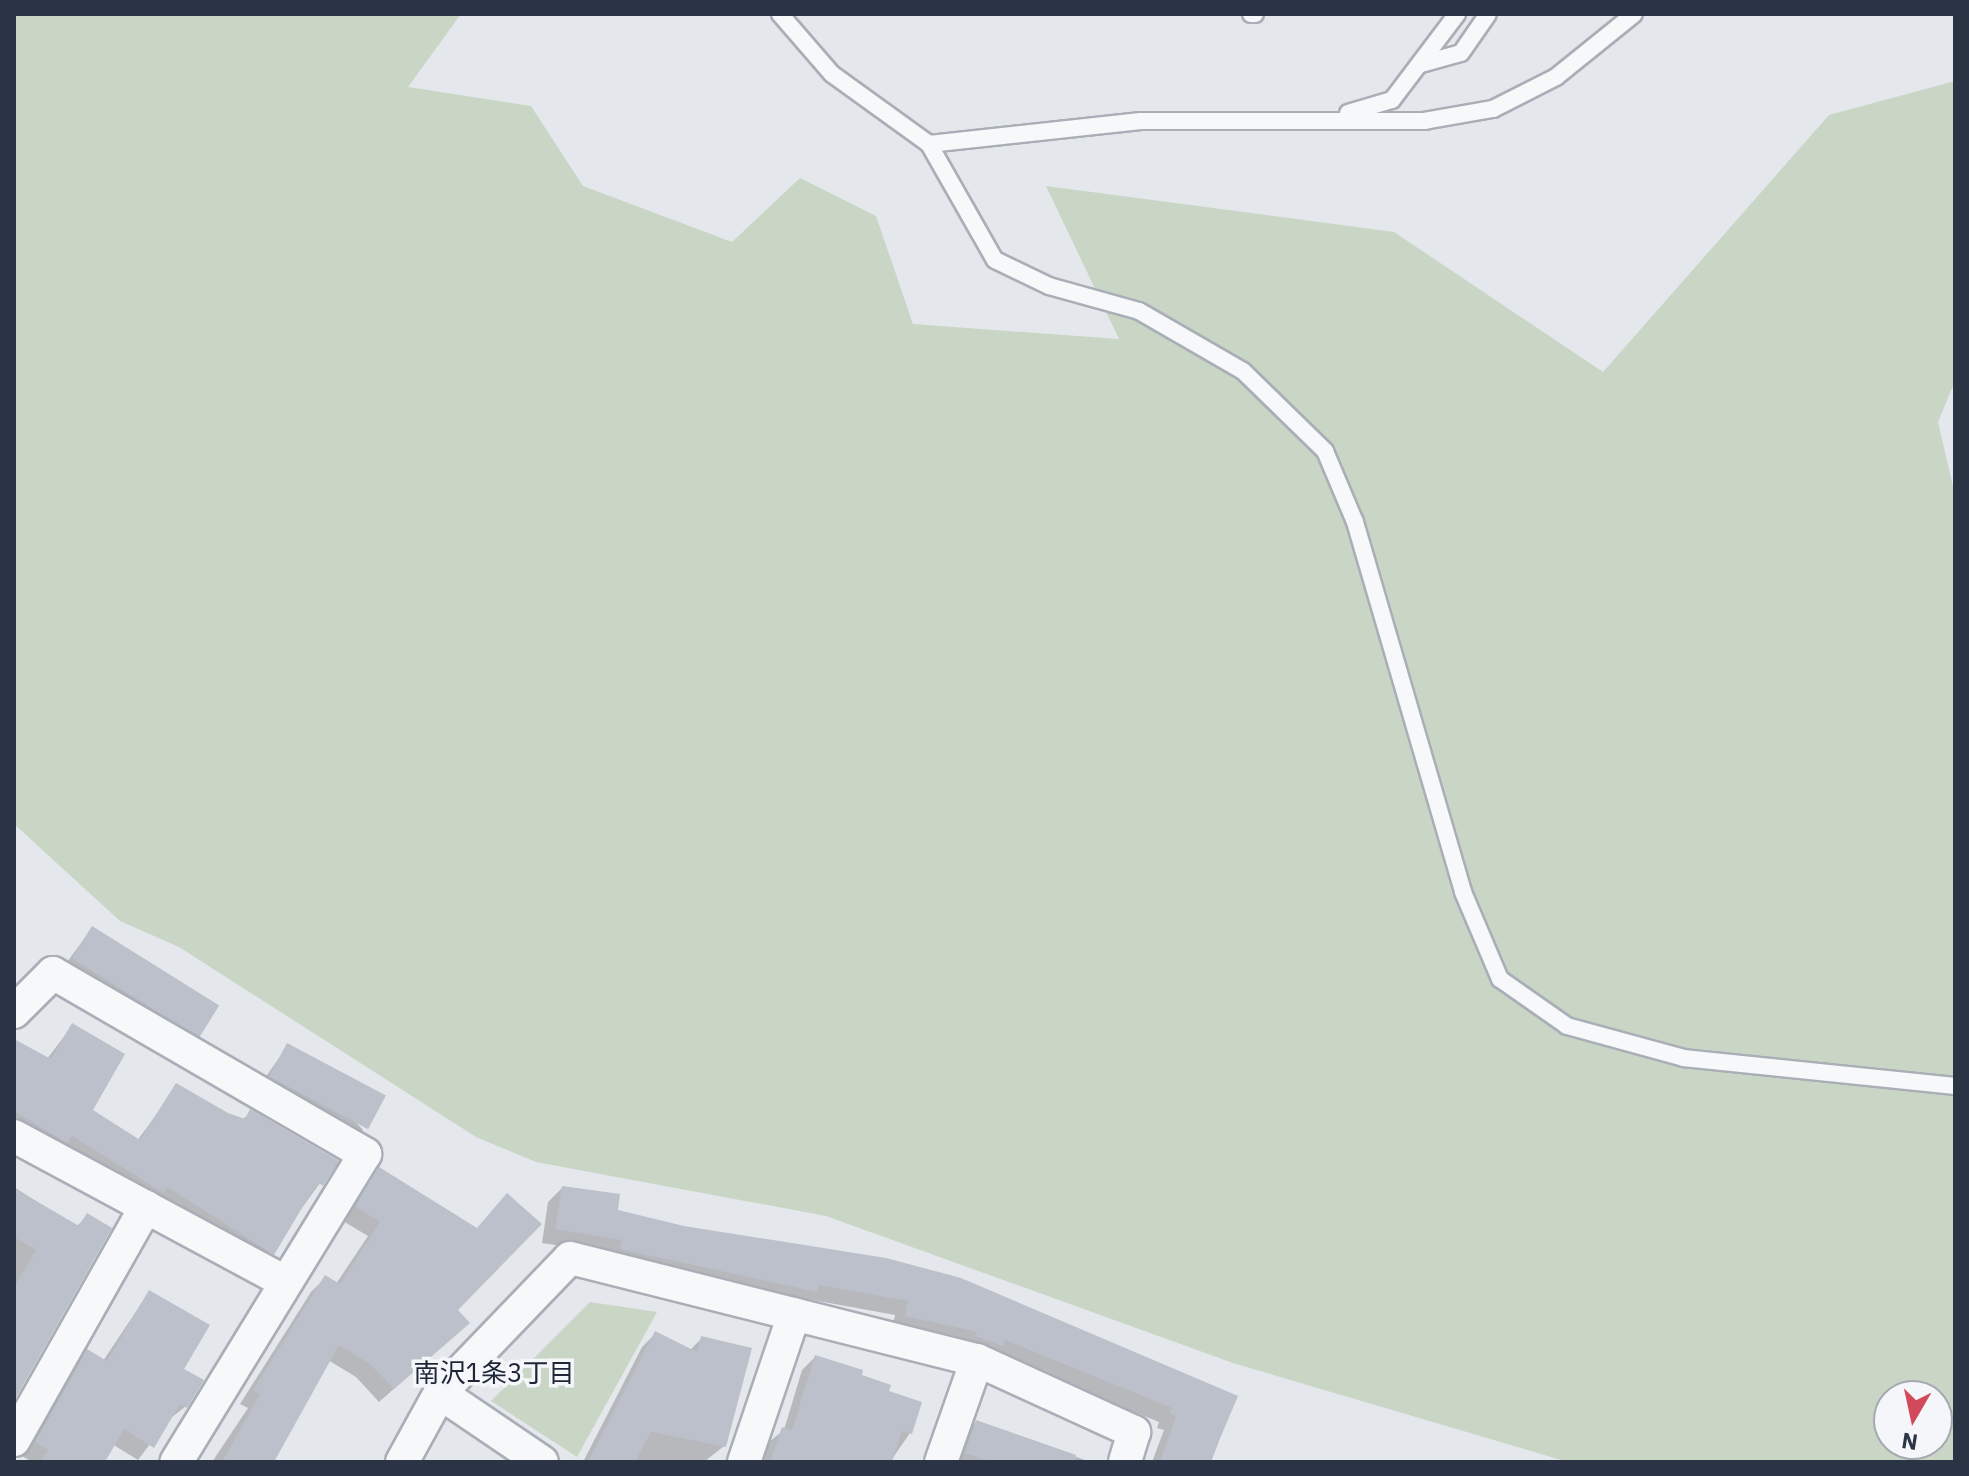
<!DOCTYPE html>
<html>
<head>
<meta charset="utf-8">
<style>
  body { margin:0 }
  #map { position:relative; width:1969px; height:1476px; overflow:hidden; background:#e4e7ec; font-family:"IBM Plex Sans","Noto Sans JP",sans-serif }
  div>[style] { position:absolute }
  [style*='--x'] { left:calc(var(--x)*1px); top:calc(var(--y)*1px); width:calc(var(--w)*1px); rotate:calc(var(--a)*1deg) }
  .green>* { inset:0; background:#c9d6c5 }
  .shadow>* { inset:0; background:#0003 }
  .building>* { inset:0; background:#bbc0ca; transform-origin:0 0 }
  .roads { filter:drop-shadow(2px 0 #a9aeb7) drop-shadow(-2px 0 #a9aeb7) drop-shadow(0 2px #a9aeb7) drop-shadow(0 -2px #a9aeb7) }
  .lane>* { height:16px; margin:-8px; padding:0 8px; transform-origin:8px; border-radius:8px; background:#f7f8fa }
  .street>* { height:32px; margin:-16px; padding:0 16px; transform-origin:16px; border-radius:16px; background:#f7f8fa }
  span { translate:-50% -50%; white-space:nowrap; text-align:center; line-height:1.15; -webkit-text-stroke:7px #f4f6f9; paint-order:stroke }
  .neighbourhood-label { font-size:26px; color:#1d2536 }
  .frame { position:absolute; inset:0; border:16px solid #2b3445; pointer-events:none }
  .north { position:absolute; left:1873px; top:1380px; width:80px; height:80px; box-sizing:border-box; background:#f4f6f9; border:2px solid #a4a8b1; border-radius:50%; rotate:189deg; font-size:22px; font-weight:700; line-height:32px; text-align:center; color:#2b3445 }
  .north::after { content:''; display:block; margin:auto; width:28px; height:36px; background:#d1495b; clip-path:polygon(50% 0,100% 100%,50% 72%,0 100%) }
</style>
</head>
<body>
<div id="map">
  <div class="green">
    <div style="clip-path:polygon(evenodd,14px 14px,461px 14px,408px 87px,531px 106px,583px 186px,732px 242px,800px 178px,876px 216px,913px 324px,1119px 339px,1046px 186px,1394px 232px,1603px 372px,1829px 115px,1955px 81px,1955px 381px,1938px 422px,1955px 495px,1955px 1462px,1568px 1462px,1233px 1363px,826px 1216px,536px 1162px,476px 1137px,179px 947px,120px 921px,14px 824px,14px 14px,1889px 1396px,1937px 1396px,1937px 1444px,1889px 1444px,1889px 1396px)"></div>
    <div style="clip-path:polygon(590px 1302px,657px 1312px,577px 1457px,491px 1401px)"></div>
  </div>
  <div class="shadow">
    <div style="clip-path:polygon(92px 928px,201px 1034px,187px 1048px,59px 973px)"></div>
    <div style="clip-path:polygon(72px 1026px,90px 1110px,137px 1141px,177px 1086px,227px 1115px,242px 1120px,251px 1112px,336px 1161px,259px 1267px,14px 1137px,14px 1050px,47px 1059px)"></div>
    <div style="clip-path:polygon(288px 1045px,363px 1130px,349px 1144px,256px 1091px)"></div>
    <div style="clip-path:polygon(380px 1170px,455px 1310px,453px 1337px,379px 1402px,356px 1377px,328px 1360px,266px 1462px,212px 1462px,248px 1408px,240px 1404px,311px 1292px,325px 1278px,336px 1284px,368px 1236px,343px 1221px)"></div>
    <div style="clip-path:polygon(14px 1187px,76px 1227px,87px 1216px,14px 1397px)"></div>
    <div style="clip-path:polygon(562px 1188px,615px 1212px,1235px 1397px,1211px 1462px,1152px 1462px,1164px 1430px,1157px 1428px,1159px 1422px,992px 1354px,892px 1329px,895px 1315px,807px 1299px,802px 1305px,609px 1253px,542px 1243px,548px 1202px)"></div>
    <div style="clip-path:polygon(149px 1292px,182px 1369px,201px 1381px,185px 1407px,168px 1420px,138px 1460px,112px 1444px,100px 1462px,32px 1462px,22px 1456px,74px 1366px,87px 1352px,103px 1361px)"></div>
    <div style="clip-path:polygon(656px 1333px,690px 1350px,702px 1338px,724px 1446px,704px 1462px,583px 1462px,642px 1347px)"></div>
    <div style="clip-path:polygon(815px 1357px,886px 1392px,910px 1433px,890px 1462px,763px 1462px,769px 1442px,784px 1430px,802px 1370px)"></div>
    <div style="clip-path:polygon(976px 1422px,1085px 1460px,1084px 1462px,953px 1462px,962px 1437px)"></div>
  </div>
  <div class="building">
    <div style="left:92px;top:926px;width:150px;height:38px;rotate:32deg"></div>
    <div style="clip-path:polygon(72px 1023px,125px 1054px,93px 1110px,140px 1140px,176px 1083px,228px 1113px,245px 1119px,250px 1109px,339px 1161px,323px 1186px,319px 1183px,309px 1196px,274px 1255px,167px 1187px,164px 1193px,72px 1136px,67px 1143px,14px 1111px,14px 1039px,51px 1059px)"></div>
    <div style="left:287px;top:1043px;width:112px;height:38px;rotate:28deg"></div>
    <div style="clip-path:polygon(379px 1167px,477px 1228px,507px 1193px,542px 1224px,458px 1310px,470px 1323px,394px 1389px,370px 1364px,339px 1345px,274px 1462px,222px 1462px,260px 1394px,253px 1390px,325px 1275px,340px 1284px,380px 1222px,355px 1206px)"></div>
    <div style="clip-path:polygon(562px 1186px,620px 1194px,618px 1210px,684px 1226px,886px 1258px,961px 1278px,1238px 1396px,1210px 1462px,1160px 1462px,1176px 1416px,1169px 1413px,1172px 1408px,1005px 1340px,1003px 1346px,975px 1336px,977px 1332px,905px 1316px,908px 1301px,819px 1285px,817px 1292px,620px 1249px,622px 1240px,555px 1229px)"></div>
    <div style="clip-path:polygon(14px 1188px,79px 1226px,87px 1213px,112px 1228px,14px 1401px,14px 1287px,36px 1250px,14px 1237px)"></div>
    <div style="clip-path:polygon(149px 1290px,210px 1325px,184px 1369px,204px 1380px,187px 1408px,180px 1404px,154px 1448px,124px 1429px,105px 1462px,40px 1462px,48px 1450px,35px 1442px,87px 1349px,107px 1361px)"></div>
    <div style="clip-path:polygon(655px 1331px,697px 1352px,701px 1336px,752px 1348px,726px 1447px,651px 1432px,635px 1462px,588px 1462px)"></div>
    <div style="clip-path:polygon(815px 1355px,863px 1370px,862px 1375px,891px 1385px,889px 1391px,922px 1402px,912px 1434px,902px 1431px,892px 1462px,770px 1462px,782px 1427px,792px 1430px)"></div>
    <div style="clip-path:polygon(976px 1420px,1076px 1455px,1075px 1462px,992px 1462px,965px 1453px)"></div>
  </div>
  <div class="roads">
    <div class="lane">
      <div style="--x:780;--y:14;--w:79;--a:49.1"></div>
      <div style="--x:832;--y:74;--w:120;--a:35.8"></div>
      <div style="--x:929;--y:144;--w:133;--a:60.4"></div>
      <div style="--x:995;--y:260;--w:60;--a:25.7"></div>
      <div style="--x:1049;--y:286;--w:93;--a:15.5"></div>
      <div style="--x:1139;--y:311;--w:120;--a:30"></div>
      <div style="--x:1243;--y:371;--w:115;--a:44.3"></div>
      <div style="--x:1325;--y:451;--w:77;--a:67.1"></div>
      <div style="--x:1355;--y:522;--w:385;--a:73.7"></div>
      <div style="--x:1463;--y:892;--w:95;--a:67"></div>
      <div style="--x:1500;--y:979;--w:82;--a:35"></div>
      <div style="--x:1567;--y:1026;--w:121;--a:15.3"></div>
      <div style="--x:1684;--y:1058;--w:272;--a:5.9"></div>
      <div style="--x:1251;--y:14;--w:4;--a:0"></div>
      <div style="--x:1421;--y:64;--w:41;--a:-15.4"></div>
      <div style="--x:1461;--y:53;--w:47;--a:-55.3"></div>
      <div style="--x:1348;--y:113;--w:46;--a:-16.5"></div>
      <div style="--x:1392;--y:100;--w:108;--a:-52.9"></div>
      <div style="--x:929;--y:144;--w:213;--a:-6.2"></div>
      <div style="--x:1141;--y:121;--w:283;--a:0"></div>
      <div style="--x:1424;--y:121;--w:70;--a:-9.9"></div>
      <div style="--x:1493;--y:109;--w:71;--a:-26.9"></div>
      <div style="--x:1556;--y:77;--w:100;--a:-38.9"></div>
    </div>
    <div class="street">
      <div style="--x:14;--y:1012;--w:55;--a:-45"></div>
      <div style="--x:53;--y:973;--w:361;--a:30.1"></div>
      <div style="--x:365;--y:1154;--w:361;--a:121.5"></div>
      <div style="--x:14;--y:1136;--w:308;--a:28.3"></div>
      <div style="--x:440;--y:1393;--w:123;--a:34.1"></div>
      <div style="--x:14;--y:1440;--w:268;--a:-60.5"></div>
      <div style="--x:402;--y:1462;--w:79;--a:-61.2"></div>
      <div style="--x:440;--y:1393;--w:187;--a:-46.1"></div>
      <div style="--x:570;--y:1258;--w:420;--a:14.1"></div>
      <div style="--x:977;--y:1360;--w:173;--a:24.6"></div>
      <div style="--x:1134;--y:1432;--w:31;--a:107"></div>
      <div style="--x:744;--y:1462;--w:156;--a:-71.3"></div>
      <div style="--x:941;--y:1462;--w:108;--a:-70.6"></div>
    </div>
  </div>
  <div class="neighbourhood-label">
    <span style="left:494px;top:1373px">南沢1条3丁目</span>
  </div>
  <div class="frame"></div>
  <div class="north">N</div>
</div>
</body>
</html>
